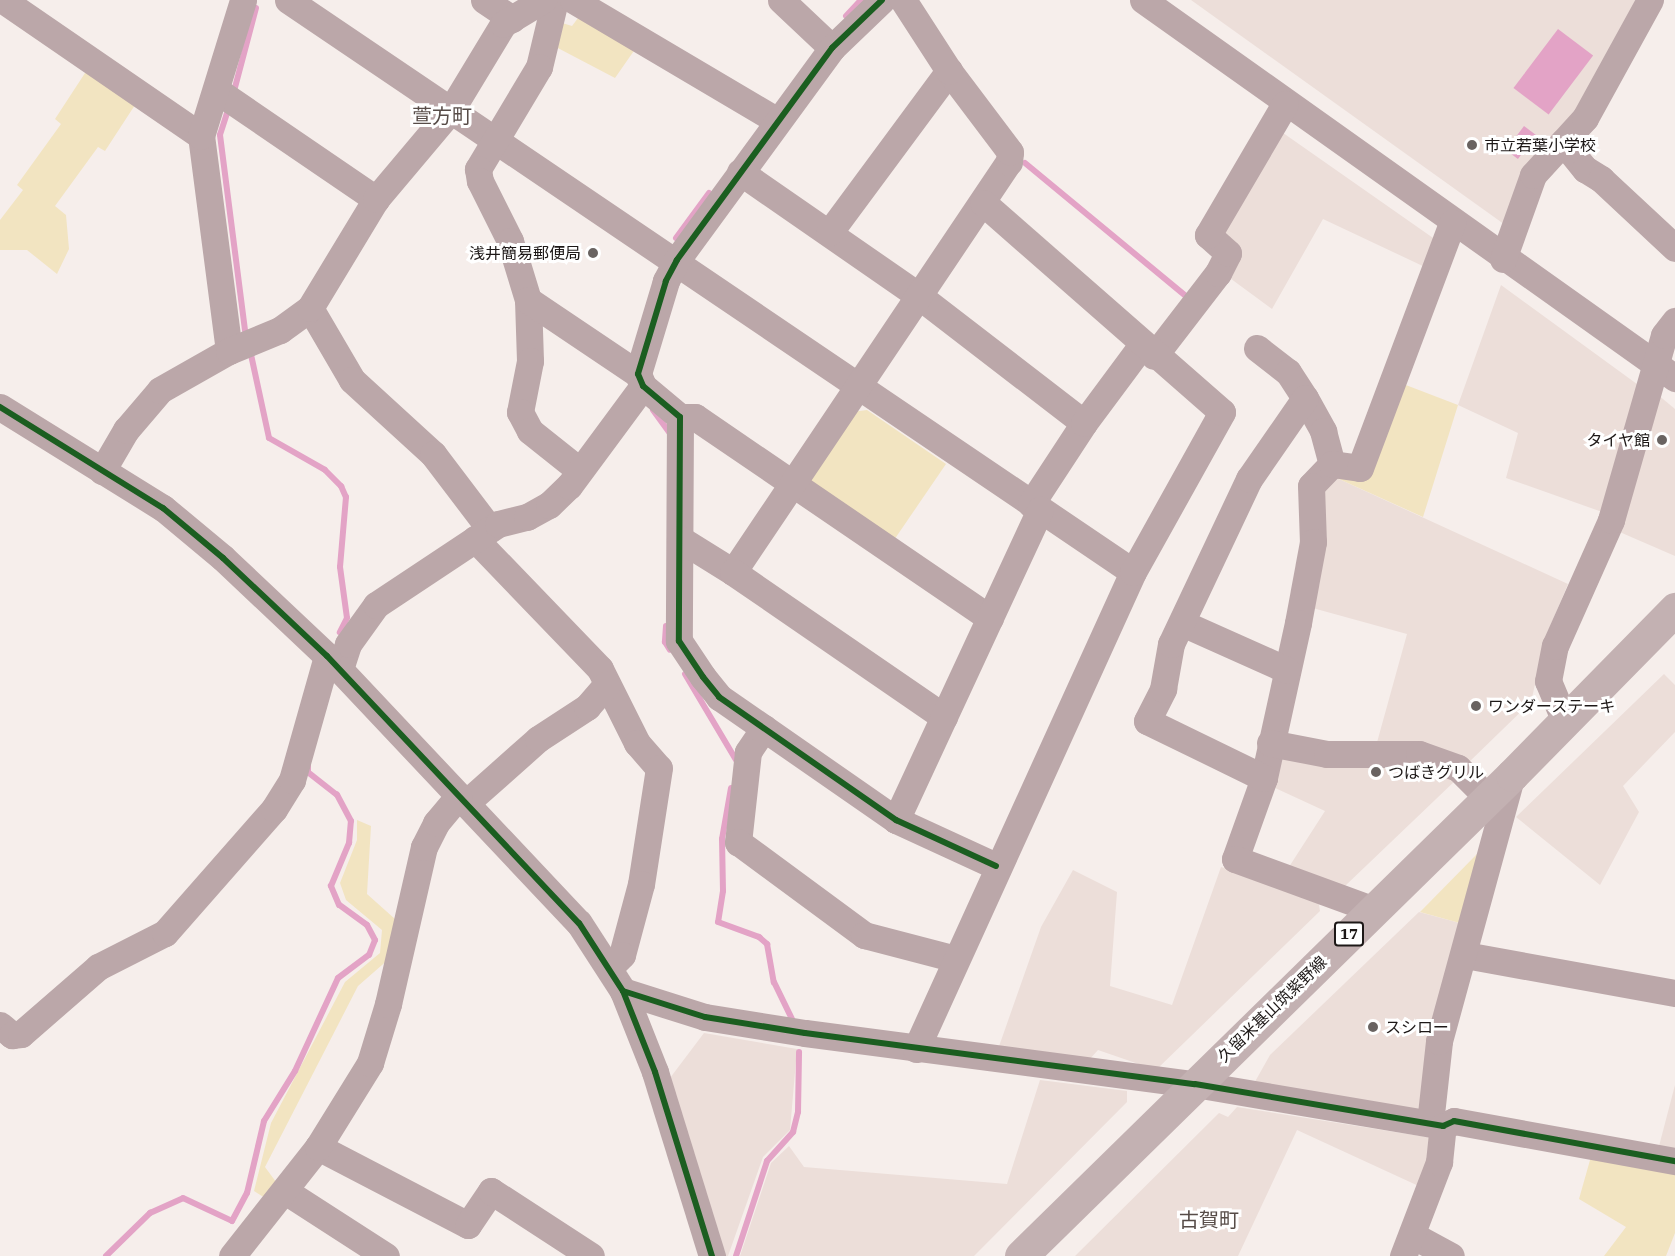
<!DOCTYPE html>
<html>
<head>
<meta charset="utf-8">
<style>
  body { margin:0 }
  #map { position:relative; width:1675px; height:1256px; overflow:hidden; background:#f6eeeb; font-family:"IBM Plex Serif","Noto Sans JP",serif }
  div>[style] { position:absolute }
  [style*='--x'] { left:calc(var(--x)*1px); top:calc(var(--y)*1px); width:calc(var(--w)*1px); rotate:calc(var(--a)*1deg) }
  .built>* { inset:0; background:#ecded9 }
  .green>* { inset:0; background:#f2e4c1 }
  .water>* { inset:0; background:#e3a3c6; transform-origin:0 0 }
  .stream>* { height:6px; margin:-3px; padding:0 3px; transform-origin:3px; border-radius:3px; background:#e3a3c6 }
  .minor>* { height:27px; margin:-13.5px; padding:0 13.5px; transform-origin:13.5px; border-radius:13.5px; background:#bba7a9 }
  .major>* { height:33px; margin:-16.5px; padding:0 16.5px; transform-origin:16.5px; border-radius:16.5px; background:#c3b1b2 }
  .cycleway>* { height:6px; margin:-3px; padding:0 3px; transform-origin:3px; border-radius:3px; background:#1b5e20 }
  .dots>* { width:16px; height:16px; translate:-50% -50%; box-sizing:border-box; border:3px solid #fff; border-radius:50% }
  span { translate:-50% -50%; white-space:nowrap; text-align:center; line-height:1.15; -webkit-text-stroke:6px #fff; paint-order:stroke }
  .shield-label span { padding:2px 4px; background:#fff; border:2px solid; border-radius:4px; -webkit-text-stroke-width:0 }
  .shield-label { font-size:15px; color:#1d1817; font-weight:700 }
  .poi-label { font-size:16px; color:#1d1817 }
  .left { translate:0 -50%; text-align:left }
  .right { translate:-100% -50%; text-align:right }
  .street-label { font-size:16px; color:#1d1817 }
  .quarter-label { font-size:20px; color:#574c48 }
</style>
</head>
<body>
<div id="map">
  <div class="built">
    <div style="clip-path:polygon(1191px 0,1642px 0,1508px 227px)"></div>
    <div style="clip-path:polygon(1276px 128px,1436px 240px,1427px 268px,1323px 219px,1272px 309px,1223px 273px,1216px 230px)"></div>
    <div style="clip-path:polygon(1501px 285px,1641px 387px,1605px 513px,1506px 478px,1518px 433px,1458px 405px)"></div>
    <div style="clip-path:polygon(1657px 394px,1675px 409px,1675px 556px,1615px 530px)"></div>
    <div style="clip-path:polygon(1328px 474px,1568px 584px,1546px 636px,1531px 702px,1466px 765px,1376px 746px,1407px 634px,1309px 607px,1317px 491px)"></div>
    <div style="clip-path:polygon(1664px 674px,1675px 685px,1675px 732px,1623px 786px,1639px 812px,1600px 885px,1516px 817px)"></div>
    <div style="clip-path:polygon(1279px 755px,1420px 761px,1458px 778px,1345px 886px,1287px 870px,1325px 811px,1273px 787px)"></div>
    <div style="clip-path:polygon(1221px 867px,1318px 900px,1320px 911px,1156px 1070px,1098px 1050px,1087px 1062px,997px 1052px,1041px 927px,1073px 870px,1117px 892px,1110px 986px,1172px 1005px)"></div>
    <div style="clip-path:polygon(1419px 912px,1467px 925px,1425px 1113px,1252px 1087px,1270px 1055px)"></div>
    <div style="clip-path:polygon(704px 1033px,797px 1049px,790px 1130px,763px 1157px,728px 1256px,725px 1256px,670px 1078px)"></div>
    <div style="clip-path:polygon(1040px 1080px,1127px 1091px,1127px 1102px,974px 1256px,740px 1256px,771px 1163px,789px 1146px,804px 1167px,1007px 1184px)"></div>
    <div style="clip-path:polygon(1675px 1085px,1675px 1154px,1658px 1150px)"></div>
    <div style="clip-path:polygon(1237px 1107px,1433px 1138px,1423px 1188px,1297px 1130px,1238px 1256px,1075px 1256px,1219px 1113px,1228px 1117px)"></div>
  </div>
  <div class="green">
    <div style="clip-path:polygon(581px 14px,638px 45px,615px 78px,554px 46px,559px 22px,572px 26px)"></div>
    <div style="clip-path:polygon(87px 70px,135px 105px,105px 151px,98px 147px,55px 206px,66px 215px,69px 249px,57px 274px,27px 250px,0 250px,0 220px,23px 190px,17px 185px,61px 124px,55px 119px)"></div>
    <div style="clip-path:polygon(1398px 382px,1458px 405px,1423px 517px,1328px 474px,1364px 475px)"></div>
    <div style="clip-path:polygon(867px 410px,946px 464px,892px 543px,811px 487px,808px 476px,852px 412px)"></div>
    <div style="clip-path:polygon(357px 820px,371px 826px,367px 894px,395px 919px,390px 958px,358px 986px,265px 1167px,276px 1182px,265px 1198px,254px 1191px,271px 1123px,345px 982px,380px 953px,382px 930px,346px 900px,340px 883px,357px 840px)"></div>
    <div style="clip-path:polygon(1477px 854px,1467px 925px,1420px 912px)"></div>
    <div style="clip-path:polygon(1592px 1153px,1675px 1172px,1675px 1233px,1666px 1256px,1604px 1256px,1626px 1227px,1579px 1199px)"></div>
  </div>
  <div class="water">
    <div style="left:1558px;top:29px;width:44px;height:74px;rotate:37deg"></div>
    <div style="left:1524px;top:126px;width:15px;height:30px;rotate:37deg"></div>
  </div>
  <div class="stream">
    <div style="--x:846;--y:16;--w:22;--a:-47"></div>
    <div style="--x:233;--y:95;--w:90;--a:-75.2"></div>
    <div style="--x:229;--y:107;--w:29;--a:108"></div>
    <div style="--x:220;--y:135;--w:204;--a:82.7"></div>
    <div style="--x:1025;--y:163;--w:212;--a:39.6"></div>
    <div style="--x:676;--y:238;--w:56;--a:-53.7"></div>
    <div style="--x:250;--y:350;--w:90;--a:77.8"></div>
    <div style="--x:269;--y:438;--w:64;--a:29.7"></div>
    <div style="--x:325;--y:470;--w:23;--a:45"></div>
    <div style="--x:341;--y:486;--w:12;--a:66"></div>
    <div style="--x:346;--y:497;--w:70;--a:94.9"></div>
    <div style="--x:340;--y:567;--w:51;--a:82.2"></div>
    <div style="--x:347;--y:618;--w:16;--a:117"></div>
    <div style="--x:653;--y:410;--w:29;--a:54"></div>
    <div style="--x:666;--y:626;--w:16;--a:94"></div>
    <div style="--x:665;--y:642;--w:9;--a:58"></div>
    <div style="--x:685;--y:674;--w:100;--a:59.3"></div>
    <div style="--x:731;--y:788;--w:52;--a:100"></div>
    <div style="--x:722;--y:839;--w:52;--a:88.9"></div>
    <div style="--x:723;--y:891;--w:31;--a:99"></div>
    <div style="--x:718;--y:922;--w:44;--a:20.1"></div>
    <div style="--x:759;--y:937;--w:11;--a:41"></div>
    <div style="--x:767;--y:944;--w:39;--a:80"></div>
    <div style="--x:774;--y:982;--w:41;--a:64.1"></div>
    <div style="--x:106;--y:1256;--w:62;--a:-44.3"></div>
    <div style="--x:150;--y:1213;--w:36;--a:-24"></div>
    <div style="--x:183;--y:1198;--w:54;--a:25.1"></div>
    <div style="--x:232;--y:1221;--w:32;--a:-62"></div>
    <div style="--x:247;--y:1193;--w:74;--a:-76.7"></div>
    <div style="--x:264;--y:1121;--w:59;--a:-58.2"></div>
    <div style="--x:295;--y:1071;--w:102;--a:-65.2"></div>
    <div style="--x:338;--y:978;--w:39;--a:-37"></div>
    <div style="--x:369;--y:955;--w:16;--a:-68"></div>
    <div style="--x:375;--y:940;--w:17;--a:-118"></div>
    <div style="--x:367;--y:925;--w:34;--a:-144"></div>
    <div style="--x:339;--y:905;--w:21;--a:-113"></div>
    <div style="--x:331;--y:886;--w:47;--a:-67.3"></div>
    <div style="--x:349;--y:843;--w:22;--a:-85"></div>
    <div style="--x:351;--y:821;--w:30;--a:-118"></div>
    <div style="--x:337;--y:795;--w:37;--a:-142"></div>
    <div style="--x:308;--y:772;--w:6;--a:-90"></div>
    <div style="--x:736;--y:1256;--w:100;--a:-71.9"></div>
    <div style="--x:767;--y:1161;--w:39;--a:-48"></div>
    <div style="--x:793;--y:1132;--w:21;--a:-76"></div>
    <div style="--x:798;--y:1112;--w:60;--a:-89"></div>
  </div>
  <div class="minor">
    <div style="--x:3;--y:0;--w:240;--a:34.5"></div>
    <div style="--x:288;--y:0;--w:1020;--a:34.09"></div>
    <div style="--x:484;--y:0;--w:34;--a:34"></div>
    <div style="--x:555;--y:0;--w:69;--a:103.4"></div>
    <div style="--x:539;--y:67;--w:119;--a:120.9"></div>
    <div style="--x:478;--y:169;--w:12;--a:81"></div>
    <div style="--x:480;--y:181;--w:67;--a:63.4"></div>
    <div style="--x:510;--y:241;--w:62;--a:73"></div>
    <div style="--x:528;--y:300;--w:61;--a:88.1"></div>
    <div style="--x:530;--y:361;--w:52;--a:101.1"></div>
    <div style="--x:520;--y:412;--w:21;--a:62"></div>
    <div style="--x:530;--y:431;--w:63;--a:38.5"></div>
    <div style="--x:573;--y:0;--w:236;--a:30.6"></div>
    <div style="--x:781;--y:0;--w:70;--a:43.3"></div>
    <div style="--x:882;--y:0;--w:69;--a:136.2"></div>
    <div style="--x:832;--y:48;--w:263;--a:126.2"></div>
    <div style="--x:677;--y:260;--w:24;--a:118"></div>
    <div style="--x:666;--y:281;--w:97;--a:106.8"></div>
    <div style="--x:638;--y:374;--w:13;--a:67"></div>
    <div style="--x:643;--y:386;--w:48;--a:40"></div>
    <div style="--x:680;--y:417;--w:224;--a:90.3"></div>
    <div style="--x:679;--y:641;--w:43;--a:56.3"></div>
    <div style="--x:703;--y:677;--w:26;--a:51"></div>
    <div style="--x:719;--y:697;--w:216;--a:34.8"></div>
    <div style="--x:896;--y:820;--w:110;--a:24.7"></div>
    <div style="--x:1143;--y:0;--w:653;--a:35.39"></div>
    <div style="--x:216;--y:90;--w:194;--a:34.3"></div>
    <div style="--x:1563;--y:142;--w:35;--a:51"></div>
    <div style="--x:1585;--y:169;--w:19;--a:32"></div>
    <div style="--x:1601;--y:179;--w:101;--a:43"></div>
    <div style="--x:740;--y:172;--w:218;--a:34.7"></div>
    <div style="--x:919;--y:296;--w:208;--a:37.6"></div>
    <div style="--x:829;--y:233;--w:202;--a:-53.5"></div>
    <div style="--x:1503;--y:259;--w:89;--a:-70.3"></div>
    <div style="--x:1533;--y:175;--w:77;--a:-47.6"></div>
    <div style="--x:1585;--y:118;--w:135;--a:-61.2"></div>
    <div style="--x:528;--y:300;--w:133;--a:33.9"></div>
    <div style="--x:310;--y:308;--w:83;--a:59.7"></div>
    <div style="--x:352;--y:380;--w:110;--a:42.4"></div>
    <div style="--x:433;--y:454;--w:94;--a:52.8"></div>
    <div style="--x:1257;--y:348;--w:39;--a:38"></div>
    <div style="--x:1288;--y:372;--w:31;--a:57"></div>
    <div style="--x:1305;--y:398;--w:38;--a:61"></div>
    <div style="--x:1323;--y:431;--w:34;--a:75"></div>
    <div style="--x:1332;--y:464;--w:30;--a:134"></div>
    <div style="--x:1311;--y:486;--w:56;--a:88"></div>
    <div style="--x:1313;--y:542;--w:82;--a:100.5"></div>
    <div style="--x:1298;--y:623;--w:159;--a:102.4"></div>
    <div style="--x:1264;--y:778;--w:86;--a:109.7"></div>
    <div style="--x:1235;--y:859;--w:148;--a:20.1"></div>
    <div style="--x:229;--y:351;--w:217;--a:-97.4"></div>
    <div style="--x:201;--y:136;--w:142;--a:-72.8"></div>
    <div style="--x:1154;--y:356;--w:105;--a:-52.4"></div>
    <div style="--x:1218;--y:273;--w:22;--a:-63"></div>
    <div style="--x:1228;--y:253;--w:27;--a:-138"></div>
    <div style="--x:1208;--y:235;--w:152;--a:-59.6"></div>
    <div style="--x:0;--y:407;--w:192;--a:31.8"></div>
    <div style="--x:163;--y:508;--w:78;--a:39.8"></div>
    <div style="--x:223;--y:558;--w:143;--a:43.3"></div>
    <div style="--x:327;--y:656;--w:367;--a:46.7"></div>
    <div style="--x:579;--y:923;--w:81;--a:57.1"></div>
    <div style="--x:623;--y:991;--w:87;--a:68.4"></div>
    <div style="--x:655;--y:1072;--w:193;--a:72.8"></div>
    <div style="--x:680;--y:417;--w:15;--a:0"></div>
    <div style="--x:695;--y:417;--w:357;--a:34.3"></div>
    <div style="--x:1332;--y:464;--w:28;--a:8"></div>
    <div style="--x:1360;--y:468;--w:262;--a:-69.4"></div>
    <div style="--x:102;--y:471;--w:48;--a:-59.7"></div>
    <div style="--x:126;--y:430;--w:52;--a:-49.6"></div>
    <div style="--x:160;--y:390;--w:79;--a:-29.5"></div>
    <div style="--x:229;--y:351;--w:55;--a:-22.4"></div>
    <div style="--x:280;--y:330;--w:37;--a:-36"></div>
    <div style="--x:310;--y:308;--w:127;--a:-58.8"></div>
    <div style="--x:376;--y:199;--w:116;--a:-49.9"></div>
    <div style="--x:451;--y:110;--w:100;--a:-58.8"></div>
    <div style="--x:503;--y:24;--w:47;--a:-31"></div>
    <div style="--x:1031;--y:504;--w:97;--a:-56.8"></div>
    <div style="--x:1084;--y:423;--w:97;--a:-53.4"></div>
    <div style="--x:475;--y:539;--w:180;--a:46.1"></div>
    <div style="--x:600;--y:669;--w:83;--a:63.4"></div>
    <div style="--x:637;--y:743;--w:33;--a:49"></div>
    <div style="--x:659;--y:768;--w:117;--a:98.8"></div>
    <div style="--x:641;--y:884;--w:73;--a:105"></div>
    <div style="--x:622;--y:955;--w:17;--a:135"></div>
    <div style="--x:680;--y:539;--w:62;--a:31.9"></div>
    <div style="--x:733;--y:572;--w:494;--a:-56.1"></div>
    <div style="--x:1009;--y:162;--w:10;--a:-84"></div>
    <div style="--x:1010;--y:152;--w:101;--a:-127"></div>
    <div style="--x:949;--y:71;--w:85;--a:-122.9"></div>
    <div style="--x:733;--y:572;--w:256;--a:34.5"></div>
    <div style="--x:1182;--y:623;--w:115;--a:24.1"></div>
    <div style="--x:340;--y:669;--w:26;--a:-72"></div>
    <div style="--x:348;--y:644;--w:48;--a:-54.3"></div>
    <div style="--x:376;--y:605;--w:146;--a:-33.6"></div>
    <div style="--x:498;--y:524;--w:30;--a:-14"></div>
    <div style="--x:527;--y:517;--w:25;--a:-29"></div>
    <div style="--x:549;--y:505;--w:28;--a:-44"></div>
    <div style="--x:569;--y:486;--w:124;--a:-53.5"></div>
    <div style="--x:1564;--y:719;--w:41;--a:-112.8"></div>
    <div style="--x:1548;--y:681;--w:36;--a:-79"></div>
    <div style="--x:1555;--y:646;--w:138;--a:-66"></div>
    <div style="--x:1611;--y:520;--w:192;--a:-74"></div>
    <div style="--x:1664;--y:335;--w:18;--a:-52"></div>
    <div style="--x:764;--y:728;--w:29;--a:124"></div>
    <div style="--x:748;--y:752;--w:91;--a:96.3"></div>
    <div style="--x:738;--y:842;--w:157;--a:36.4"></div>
    <div style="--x:864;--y:935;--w:95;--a:14.6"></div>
    <div style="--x:1270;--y:743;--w:58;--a:10.9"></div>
    <div style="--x:1327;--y:754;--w:92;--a:0"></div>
    <div style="--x:1419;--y:754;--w:41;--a:19.7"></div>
    <div style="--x:1458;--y:768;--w:42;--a:45"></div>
    <div style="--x:1264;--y:778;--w:130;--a:-154"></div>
    <div style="--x:1147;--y:721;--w:36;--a:-63"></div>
    <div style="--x:1163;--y:689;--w:46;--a:-79.9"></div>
    <div style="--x:1171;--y:644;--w:183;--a:-64.7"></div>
    <div style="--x:1249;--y:479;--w:98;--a:-55.3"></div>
    <div style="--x:466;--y:803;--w:96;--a:-41.6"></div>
    <div style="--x:538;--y:739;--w:59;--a:-33.1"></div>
    <div style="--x:587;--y:707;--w:30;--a:-49"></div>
    <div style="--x:896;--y:820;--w:342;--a:-65.1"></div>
    <div style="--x:1465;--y:955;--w:213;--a:10.3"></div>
    <div style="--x:623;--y:991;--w:86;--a:17.6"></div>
    <div style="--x:705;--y:1017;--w:101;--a:9.1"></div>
    <div style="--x:805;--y:1033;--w:393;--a:7.5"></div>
    <div style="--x:1195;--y:1084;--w:252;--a:9.6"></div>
    <div style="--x:1443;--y:1126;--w:12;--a:-24"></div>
    <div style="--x:1454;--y:1121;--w:225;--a:10.3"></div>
    <div style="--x:0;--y:1025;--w:16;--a:40"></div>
    <div style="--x:12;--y:1035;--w:9;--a:-6"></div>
    <div style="--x:21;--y:1034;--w:102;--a:-41"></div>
    <div style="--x:98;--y:967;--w:75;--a:-26.9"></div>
    <div style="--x:165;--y:933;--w:165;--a:-48.7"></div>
    <div style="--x:274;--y:809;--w:34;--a:-58"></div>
    <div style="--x:292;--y:780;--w:129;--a:-74.2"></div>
    <div style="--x:916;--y:1049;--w:524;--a:-65.54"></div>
    <div style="--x:1133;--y:572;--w:183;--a:-60.9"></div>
    <div style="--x:1222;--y:412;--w:317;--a:-138.8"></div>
    <div style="--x:1430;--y:1123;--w:82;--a:-83.7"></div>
    <div style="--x:1439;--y:1041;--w:276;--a:-74.7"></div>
    <div style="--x:318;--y:1147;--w:169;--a:27.5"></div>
    <div style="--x:468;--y:1225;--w:41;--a:-55.9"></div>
    <div style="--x:491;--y:1191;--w:119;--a:33"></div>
    <div style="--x:285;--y:1191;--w:120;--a:32.8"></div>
    <div style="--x:1412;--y:1235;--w:44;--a:28.3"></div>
    <div style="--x:232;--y:1256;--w:139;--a:-51.7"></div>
    <div style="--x:318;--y:1147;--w:99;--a:-58.2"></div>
    <div style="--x:370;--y:1063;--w:62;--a:-73"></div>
    <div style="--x:388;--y:1004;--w:161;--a:-77.1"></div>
    <div style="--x:424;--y:847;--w:27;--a:-63"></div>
    <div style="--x:436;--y:823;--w:35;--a:-50"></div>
    <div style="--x:1403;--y:1256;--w:101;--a:-69"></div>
    <div style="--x:1439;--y:1162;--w:36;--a:-84"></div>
  </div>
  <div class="major">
    <div style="--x:1021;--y:1256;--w:687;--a:-44.41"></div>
    <div style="--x:1512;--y:775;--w:233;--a:-45.5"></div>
  </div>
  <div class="cycleway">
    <div style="--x:882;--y:0;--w:69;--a:136.2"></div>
    <div style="--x:832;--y:48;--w:263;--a:126.2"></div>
    <div style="--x:677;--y:260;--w:24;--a:118"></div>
    <div style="--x:666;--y:281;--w:97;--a:106.8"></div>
    <div style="--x:638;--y:374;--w:13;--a:67"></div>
    <div style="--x:643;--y:386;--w:48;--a:40"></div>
    <div style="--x:680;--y:417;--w:224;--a:90.3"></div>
    <div style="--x:679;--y:641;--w:43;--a:56.3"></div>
    <div style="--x:703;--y:677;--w:26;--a:51"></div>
    <div style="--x:719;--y:697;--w:216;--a:34.8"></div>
    <div style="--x:896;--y:820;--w:110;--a:24.7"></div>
    <div style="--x:0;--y:407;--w:192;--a:31.8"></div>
    <div style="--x:163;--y:508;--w:78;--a:39.8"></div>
    <div style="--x:223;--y:558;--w:143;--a:43.3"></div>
    <div style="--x:327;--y:656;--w:367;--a:46.7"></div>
    <div style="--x:579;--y:923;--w:81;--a:57.1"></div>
    <div style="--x:623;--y:991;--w:87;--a:68.4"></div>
    <div style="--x:655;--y:1072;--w:193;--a:72.8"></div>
    <div style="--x:623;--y:991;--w:86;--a:17.6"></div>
    <div style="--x:705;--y:1017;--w:101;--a:9.1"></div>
    <div style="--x:805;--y:1033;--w:393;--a:7.5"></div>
    <div style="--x:1195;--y:1084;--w:252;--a:9.6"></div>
    <div style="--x:1443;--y:1126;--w:12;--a:-24"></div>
    <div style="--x:1454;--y:1121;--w:225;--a:10.3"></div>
  </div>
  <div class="dots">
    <div style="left:1472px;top:145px;background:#696361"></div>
    <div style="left:593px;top:253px;background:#696361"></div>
    <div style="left:1662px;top:440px;background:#696361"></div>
    <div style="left:1476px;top:706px;background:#696361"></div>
    <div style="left:1376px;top:772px;background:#696361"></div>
    <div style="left:1373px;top:1027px;background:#696361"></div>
  </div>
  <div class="shield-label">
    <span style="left:1349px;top:934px">17</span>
  </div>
  <div class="poi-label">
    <span class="left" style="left:1484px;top:145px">市立若葉小学校</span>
    <span class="right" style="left:581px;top:253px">浅井簡易郵便局</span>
    <span class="right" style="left:1650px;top:440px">タイヤ館</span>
    <span class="left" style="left:1488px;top:706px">ワンダーステーキ</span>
    <span class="left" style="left:1388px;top:772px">つばきグリル</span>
    <span class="left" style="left:1385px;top:1027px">スシロー</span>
  </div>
  <div class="street-label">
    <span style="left:1272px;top:1009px;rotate:-44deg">久留米基山筑紫野線</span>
  </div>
  <div class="quarter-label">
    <span style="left:442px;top:115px">萱方町</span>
    <span style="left:1209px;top:1219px">古賀町</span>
  </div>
</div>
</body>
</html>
